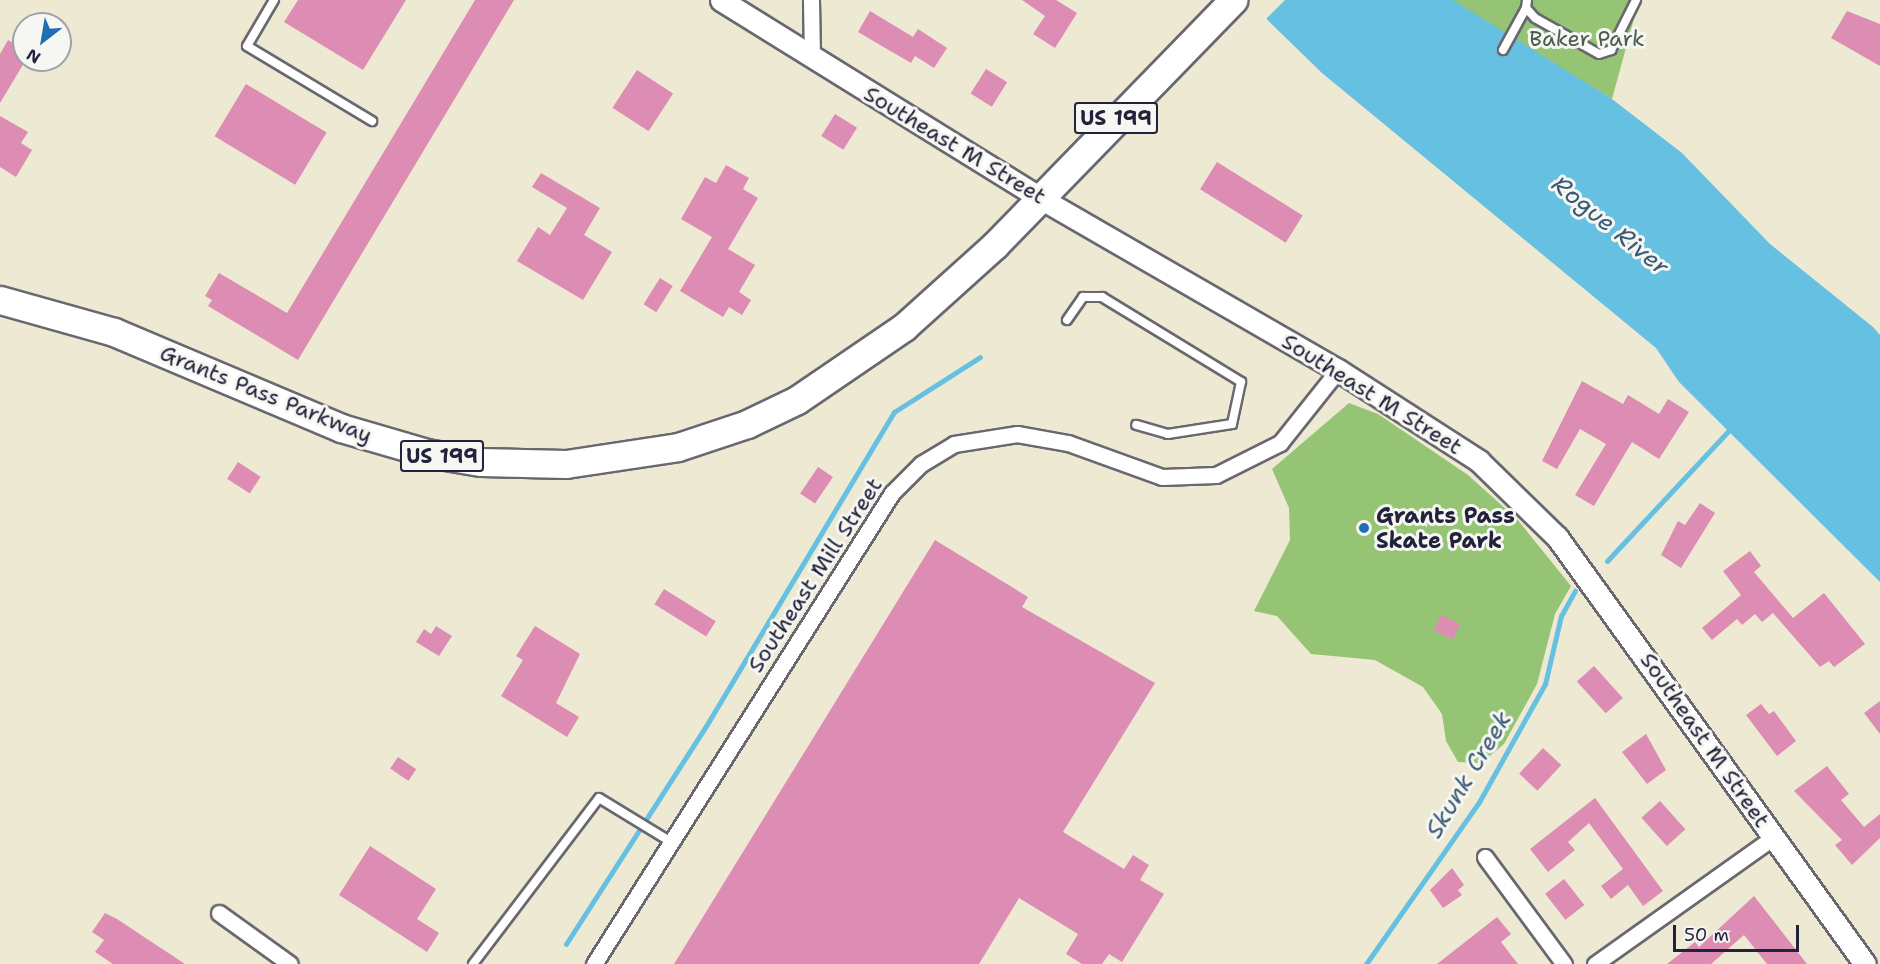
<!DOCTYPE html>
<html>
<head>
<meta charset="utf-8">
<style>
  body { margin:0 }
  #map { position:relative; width:1880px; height:964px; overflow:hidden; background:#eee9d2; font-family:"Shantell Sans",sans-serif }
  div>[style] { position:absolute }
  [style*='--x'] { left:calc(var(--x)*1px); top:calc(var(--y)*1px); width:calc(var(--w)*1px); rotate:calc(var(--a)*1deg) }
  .green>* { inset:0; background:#95c474 }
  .water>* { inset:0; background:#65c0e2 }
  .pier>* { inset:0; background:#eee9d2 }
  .stream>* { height:5px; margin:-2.5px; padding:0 2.5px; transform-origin:2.5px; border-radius:2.5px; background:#65c0e2 }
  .building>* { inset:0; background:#dd8db4; transform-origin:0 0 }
  .roads { filter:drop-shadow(2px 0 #696870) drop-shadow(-2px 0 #696870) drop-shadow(0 2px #696870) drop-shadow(0 -2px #696870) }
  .lane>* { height:8px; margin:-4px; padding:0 4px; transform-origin:4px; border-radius:4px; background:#fff }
  .street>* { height:15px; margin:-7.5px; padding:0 7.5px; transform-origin:7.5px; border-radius:7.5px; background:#fff }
  .secondary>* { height:21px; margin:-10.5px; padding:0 10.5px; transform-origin:10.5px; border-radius:10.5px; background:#fff }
  .highway>* { height:27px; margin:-13.5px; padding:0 13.5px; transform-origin:13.5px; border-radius:13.5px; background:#fff }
  .dots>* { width:16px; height:16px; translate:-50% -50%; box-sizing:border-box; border:3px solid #f6f6f2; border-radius:50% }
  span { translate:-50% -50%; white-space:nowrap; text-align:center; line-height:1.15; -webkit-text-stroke:6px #f6f6f2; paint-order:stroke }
  .shield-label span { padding:2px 4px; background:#f6f6f2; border:2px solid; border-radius:4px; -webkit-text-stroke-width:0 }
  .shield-label { font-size:21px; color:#22223b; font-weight:700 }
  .park-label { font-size:22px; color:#4a5b4f }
  .street-label { font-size:22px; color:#22223b }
  .poi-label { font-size:22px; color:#22223b; font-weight:700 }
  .left { translate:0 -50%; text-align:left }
  .water-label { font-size:24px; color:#395975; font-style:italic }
  .north { position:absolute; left:12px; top:12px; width:60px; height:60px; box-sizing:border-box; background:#f6f6f2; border:2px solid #a1a1a9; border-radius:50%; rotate:211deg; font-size:16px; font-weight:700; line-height:24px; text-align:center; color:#22223b }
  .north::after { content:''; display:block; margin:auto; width:21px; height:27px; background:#1f6fb2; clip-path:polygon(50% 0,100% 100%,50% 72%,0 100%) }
  .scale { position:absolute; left:1673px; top:925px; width:126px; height:27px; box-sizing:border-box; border:3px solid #22223b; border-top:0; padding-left:8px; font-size:18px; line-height:21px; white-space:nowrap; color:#22223b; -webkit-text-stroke:4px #f6f6f2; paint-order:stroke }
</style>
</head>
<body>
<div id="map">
  <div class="green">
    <div style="clip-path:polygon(1453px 0,1639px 0,1612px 99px,1464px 11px)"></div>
    <div style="clip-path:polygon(1349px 403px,1378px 414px,1468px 475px,1517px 519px,1571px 586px,1555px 614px,1537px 684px,1504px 744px,1481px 763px,1458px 762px,1446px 741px,1442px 714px,1423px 687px,1375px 660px,1311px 654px,1277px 616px,1254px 611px,1290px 540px,1289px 508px,1272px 469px)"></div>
  </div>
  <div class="water">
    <div style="clip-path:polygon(1247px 0,1453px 0,1612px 99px,1682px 153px,1770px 244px,1873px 327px,1880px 335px,1880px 582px,1679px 382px,1656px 348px,1322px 73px)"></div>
  </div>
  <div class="pier">
    <div style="clip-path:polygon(1244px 0,1285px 0,1264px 21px)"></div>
  </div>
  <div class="stream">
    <div style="--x:1607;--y:561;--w:185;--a:-47"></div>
    <div style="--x:566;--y:944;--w:259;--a:-57.3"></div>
    <div style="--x:706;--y:726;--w:366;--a:-59.1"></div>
    <div style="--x:894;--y:412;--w:102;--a:-32.6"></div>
    <div style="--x:1366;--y:964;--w:198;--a:-55.1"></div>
    <div style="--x:1479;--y:802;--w:135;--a:-60.8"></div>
    <div style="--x:1545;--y:684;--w:70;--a:-76.8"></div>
    <div style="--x:1561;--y:616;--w:29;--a:-61"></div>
  </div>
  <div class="building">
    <div style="clip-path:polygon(298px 0,406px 0,363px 70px,284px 22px)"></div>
    <div style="clip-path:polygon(475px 0,514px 0,298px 360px,208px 306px,212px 300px,205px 296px,219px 273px,287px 313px)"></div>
    <div style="clip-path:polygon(1022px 0,1056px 0,1077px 13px,1055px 48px,1033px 34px,1045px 16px)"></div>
    <div style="clip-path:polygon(870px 11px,913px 37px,918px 29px,947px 48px,934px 68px,915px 56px,911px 63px,858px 32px)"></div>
    <div style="clip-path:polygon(1847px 11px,1880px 24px,1880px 66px,1831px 38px)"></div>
    <div style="clip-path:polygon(8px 40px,24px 49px,24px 63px,0 103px,0 54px)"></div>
    <div style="left:986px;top:69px;width:25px;height:29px;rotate:32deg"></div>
    <div style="left:637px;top:70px;width:43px;height:45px;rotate:33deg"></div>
    <div style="left:246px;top:84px;width:94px;height:61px;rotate:31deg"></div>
    <div style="left:835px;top:114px;width:26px;height:26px;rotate:32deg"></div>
    <div style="clip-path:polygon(0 116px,28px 132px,21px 143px,32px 150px,16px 177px,0 167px)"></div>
    <div style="left:1217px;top:162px;width:101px;height:32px;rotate:32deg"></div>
    <div style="clip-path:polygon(726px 165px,749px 178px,743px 189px,758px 198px,728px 249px,755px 265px,739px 292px,751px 300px,742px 315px,729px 307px,723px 317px,680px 291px,712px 237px,681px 219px,705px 177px,716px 183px)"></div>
    <div style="clip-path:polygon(541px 173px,600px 208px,584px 235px,612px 252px,583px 300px,517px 261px,538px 227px,550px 235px,567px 208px,532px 187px)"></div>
    <div style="left:660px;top:278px;width:15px;height:31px;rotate:32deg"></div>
    <div style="clip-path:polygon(1582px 381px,1623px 404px,1628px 395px,1659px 414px,1668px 399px,1689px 412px,1659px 459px,1632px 442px,1594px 506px,1575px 495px,1606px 444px,1580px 429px,1557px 469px,1542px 461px)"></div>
    <div style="left:238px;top:462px;width:27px;height:20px;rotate:33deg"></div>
    <div style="left:818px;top:467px;width:18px;height:32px;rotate:34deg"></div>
    <div style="clip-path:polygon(1700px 503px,1715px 513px,1681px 568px,1661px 555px,1678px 521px,1685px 525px)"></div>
    <div style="clip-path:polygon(935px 540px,1028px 597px,1022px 607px,1155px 683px,1063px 832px,1124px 869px,1133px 855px,1149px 865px,1140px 880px,1164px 894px,1122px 962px,1109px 954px,1102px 964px,1082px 964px,1066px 954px,1078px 934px,1019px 898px,979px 964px,674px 964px)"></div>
    <div style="clip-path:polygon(1750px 551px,1761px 566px,1754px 572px,1793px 618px,1824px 593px,1865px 644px,1834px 667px,1829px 661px,1820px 667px,1773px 613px,1762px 622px,1755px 614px,1742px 625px,1737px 619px,1712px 640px,1702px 628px,1741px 595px,1723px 571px)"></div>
    <div style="left:664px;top:589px;width:61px;height:18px;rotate:32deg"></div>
    <div style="left:1441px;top:615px;width:21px;height:17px;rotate:25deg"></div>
    <div style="clip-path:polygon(436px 626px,452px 636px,439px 656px,416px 642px,424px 629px,431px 634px)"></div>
    <div style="clip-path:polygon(535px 626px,580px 654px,556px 703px,579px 717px,567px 737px,501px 696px,523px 660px,516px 656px)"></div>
    <div style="left:1594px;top:666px;width:43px;height:23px;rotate:48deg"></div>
    <div style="clip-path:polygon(1880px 701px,1880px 734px,1864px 713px)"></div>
    <div style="clip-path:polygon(1761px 704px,1769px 714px,1774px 711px,1796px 741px,1777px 756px,1746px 715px)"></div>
    <div style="clip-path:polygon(1646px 734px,1666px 770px,1647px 784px,1622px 752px)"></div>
    <div style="left:1543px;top:748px;width:25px;height:35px;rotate:43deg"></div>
    <div style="left:398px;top:757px;width:22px;height:14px;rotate:34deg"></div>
    <div style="clip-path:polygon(1827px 766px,1849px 794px,1841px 800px,1864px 827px,1880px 814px,1880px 838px,1852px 865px,1835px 845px,1842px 840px,1794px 791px)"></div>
    <div style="clip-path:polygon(1595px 798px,1663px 891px,1643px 906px,1628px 885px,1611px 899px,1601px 886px,1623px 869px,1589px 823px,1568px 842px,1575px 850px,1548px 872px,1530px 849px)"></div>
    <div style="left:1660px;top:801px;width:38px;height:25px;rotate:48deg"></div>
    <div style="clip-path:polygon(370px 846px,436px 889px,417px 919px,439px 933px,427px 952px,339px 895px)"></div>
    <div style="clip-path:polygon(1452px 868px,1464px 885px,1458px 890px,1462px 895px,1443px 908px,1430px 890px)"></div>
    <div style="left:1564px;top:879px;width:33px;height:24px;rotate:52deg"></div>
    <div style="clip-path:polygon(1754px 896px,1807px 964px,1767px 964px,1744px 935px,1711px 964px,1667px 964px,1695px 942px,1699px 947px)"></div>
    <div style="clip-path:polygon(105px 913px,117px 919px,185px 964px,113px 964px,95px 952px,104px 940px,92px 932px)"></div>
    <div style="clip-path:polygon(1497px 917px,1511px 934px,1501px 942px,1518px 964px,1437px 964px)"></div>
  </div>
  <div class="roads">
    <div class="lane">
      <div style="--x:274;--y:0;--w:53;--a:120.4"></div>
      <div style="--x:247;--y:46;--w:146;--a:31"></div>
      <div style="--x:1527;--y:0;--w:8;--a:97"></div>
      <div style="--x:1526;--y:8;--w:13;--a:48"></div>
      <div style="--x:1535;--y:18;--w:73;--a:29.4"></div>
      <div style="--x:1599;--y:54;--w:13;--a:-18"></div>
      <div style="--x:1611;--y:50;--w:56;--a:-63.4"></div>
      <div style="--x:1503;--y:50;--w:48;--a:-61.3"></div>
      <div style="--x:1067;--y:320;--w:28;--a:-55"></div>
      <div style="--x:1083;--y:297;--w:19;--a:0"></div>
      <div style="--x:1102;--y:297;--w:163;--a:31.4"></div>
      <div style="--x:1241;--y:382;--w:43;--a:102.1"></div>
      <div style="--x:1232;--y:424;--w:65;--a:171.1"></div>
      <div style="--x:1168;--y:434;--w:33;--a:-164"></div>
      <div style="--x:473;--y:964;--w:208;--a:-52.8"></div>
      <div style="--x:599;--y:798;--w:84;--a:31.4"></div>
    </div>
    <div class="street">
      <div style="--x:811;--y:0;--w:55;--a:89"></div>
      <div style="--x:1485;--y:857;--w:133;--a:53.6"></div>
      <div style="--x:219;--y:913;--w:87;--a:35.7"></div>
      <div style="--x:594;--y:964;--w:557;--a:-57.68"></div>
      <div style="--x:892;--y:493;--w:41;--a:-45"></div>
      <div style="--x:921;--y:464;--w:39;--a:-31"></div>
      <div style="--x:954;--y:444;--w:64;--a:-9"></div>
      <div style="--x:1017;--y:434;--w:52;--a:10"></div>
      <div style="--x:1068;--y:443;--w:100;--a:19.9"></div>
      <div style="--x:1162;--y:477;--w:54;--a:-2.1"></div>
      <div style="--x:1216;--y:475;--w:72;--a:-26.6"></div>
      <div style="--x:1280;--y:443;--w:93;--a:-51.5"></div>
      <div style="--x:1595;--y:964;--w:219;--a:-35.4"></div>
    </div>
    <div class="secondary">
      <div style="--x:721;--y:0;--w:375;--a:31.8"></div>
      <div style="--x:1040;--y:198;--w:344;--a:30"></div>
      <div style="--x:1338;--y:370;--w:168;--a:32.8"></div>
      <div style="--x:1479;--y:461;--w:109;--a:44.3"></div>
      <div style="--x:1557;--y:537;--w:526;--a:54.2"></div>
    </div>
    <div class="highway">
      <div style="--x:0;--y:300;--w:118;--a:15.7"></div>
      <div style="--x:114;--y:332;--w:246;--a:22.9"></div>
      <div style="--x:341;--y:428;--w:90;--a:16.2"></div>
      <div style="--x:427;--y:453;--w:55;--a:9.5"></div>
      <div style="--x:481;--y:462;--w:85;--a:1.3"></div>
      <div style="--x:566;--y:464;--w:113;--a:-8.6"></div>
      <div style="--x:678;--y:447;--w:73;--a:-18.4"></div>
      <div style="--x:747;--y:424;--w:55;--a:-25.6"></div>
      <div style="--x:797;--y:400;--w:130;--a:-34.3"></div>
      <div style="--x:904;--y:327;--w:122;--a:-42"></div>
      <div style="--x:995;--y:245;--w:342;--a:-45.8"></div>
    </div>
  </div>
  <div class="dots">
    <div style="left:1364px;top:528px;background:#1f6fb2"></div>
  </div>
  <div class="shield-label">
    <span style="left:1116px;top:118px">US 199</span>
    <span style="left:442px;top:456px">US 199</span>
  </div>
  <div class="park-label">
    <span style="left:1587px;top:39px">Baker Park</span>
  </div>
  <div class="street-label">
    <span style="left:955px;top:145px;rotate:31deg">Southeast M Street</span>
    <span style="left:266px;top:394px;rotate:22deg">Grants Pass Parkway</span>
    <span style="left:1372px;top:394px;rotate:32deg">Southeast M Street</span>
    <span style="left:815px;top:575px;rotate:-57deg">Southeast Mill Street</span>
    <span style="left:1705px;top:740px;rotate:55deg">Southeast M Street</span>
  </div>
  <div class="poi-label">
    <span class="left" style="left:1376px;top:528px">Grants Pass<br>Skate Park</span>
  </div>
  <div class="water-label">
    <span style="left:1610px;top:226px;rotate:39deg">Rogue River</span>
    <span style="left:1469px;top:775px;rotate:-59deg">Skunk Creek</span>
  </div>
  <div class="north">N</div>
  <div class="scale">50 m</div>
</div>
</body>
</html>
